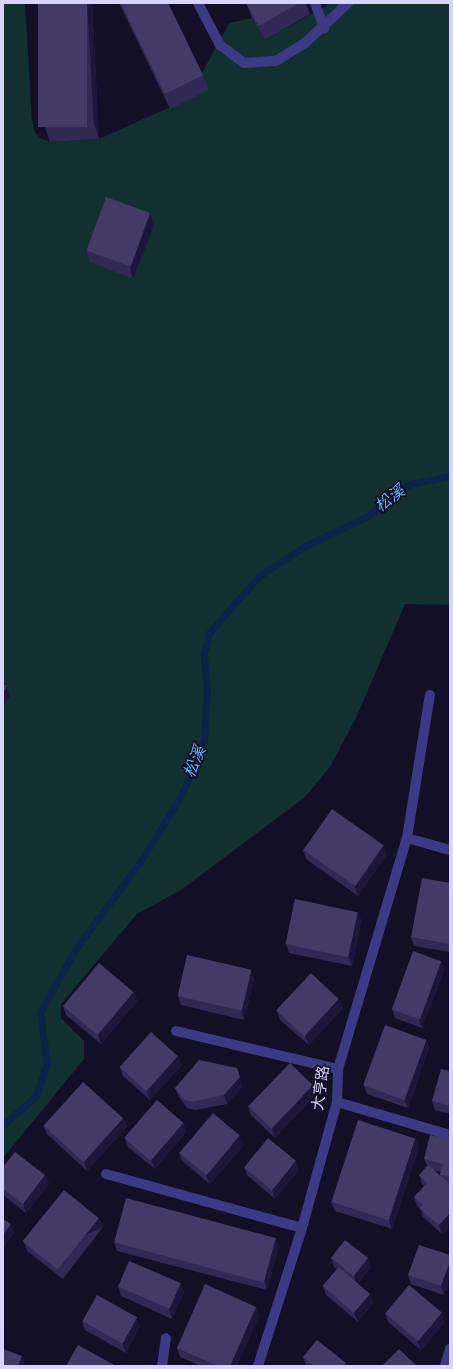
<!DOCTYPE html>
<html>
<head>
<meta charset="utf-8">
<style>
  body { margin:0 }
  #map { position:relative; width:453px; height:1369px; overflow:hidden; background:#130f26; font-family:Cabin,"Noto Sans TC",sans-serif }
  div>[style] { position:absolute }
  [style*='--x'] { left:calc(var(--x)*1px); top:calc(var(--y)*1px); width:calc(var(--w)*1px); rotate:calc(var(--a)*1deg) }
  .green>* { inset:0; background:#12302f }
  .stream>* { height:7px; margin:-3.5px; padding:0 3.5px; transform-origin:3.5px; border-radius:3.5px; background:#0c2248 }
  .minor>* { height:10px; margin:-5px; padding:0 5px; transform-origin:5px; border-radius:5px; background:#3d3a85 }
  .wall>* { inset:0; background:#312854 }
  .shaded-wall>* { inset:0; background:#1d163a; transform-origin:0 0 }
  .building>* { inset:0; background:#433a66; transform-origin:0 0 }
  span { translate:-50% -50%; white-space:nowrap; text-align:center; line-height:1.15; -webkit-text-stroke:3.5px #130f26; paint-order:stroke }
  .street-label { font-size:15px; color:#d9d4ff }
  .water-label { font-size:16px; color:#62b6ff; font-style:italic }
  .frame { position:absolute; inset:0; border:4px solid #d9d4ff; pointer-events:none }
</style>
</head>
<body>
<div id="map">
  <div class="green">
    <div style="clip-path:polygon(3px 3px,25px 3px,32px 121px,35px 132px,40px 138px,50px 142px,99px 139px,208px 90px,201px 75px,229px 23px,252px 18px,265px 40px,331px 3px,450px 3px,450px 605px,405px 604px,356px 718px,330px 767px,305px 797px,181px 890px,137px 914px,61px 1004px,61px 1018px,84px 1041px,84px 1059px,3px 1158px)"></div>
  </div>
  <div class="stream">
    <div style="--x:3;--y:1125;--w:44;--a:-41.3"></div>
    <div style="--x:36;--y:1096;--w:34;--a:-71"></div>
    <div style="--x:47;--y:1064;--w:52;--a:-97.7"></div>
    <div style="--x:40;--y:1012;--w:75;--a:-60.4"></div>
    <div style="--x:77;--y:947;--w:109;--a:-53.5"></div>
    <div style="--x:142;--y:859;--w:76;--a:-58.4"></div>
    <div style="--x:182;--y:794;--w:58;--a:-67.8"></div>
    <div style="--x:204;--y:740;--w:49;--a:-86.5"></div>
    <div style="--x:207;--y:691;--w:38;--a:-95"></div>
    <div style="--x:204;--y:653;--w:21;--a:-76"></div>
    <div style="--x:209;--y:633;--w:76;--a:-48.7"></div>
    <div style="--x:259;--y:576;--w:55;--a:-33.1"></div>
    <div style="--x:305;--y:546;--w:68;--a:-25.4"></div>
    <div style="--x:366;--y:517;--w:55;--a:-36.9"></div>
    <div style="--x:410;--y:484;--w:41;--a:-11.3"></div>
  </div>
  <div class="minor">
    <div style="--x:198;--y:3;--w:47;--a:62.4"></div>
    <div style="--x:220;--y:45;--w:30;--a:37"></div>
    <div style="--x:244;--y:63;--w:32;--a:-4"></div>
    <div style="--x:276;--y:61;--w:34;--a:-32"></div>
    <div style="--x:305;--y:43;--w:59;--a:-42.9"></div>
    <div style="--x:315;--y:3;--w:27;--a:70"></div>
    <div style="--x:407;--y:838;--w:45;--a:15.6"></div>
    <div style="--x:176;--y:1031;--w:166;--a:13.2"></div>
    <div style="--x:337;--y:1102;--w:118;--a:16.3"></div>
    <div style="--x:106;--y:1174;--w:203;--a:15.4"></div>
    <div style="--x:162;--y:1366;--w:28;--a:-82"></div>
    <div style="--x:258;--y:1366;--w:145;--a:-72.3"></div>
    <div style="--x:302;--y:1228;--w:131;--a:-74.5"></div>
    <div style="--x:337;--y:1102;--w:33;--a:-88"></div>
    <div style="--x:338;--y:1069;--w:241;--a:-73.4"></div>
    <div style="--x:407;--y:838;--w:145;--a:-80.9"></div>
    <div style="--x:445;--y:1366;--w:18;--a:-74"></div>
  </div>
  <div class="wall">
    <div style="clip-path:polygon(38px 3px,92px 3px,99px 139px,50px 142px,45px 127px)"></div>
    <div style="clip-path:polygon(119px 3px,168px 3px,203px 75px,209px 90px,170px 109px)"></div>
    <div style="clip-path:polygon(246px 3px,306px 3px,310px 14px,265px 40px,252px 18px)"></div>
    <div style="clip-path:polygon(150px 213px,154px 226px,133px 279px,90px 262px,86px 250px)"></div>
    <div style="clip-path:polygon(303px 850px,387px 854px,358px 896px,306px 859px)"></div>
    <div style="clip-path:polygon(450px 883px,450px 952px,414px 946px,411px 937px)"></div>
    <div style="clip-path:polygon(358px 912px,361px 921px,352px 966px,289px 953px,286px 944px)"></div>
    <div style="clip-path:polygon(444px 970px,422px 1028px,395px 1018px,392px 1009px)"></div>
    <div style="clip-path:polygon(254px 979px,244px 1020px,181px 1005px,178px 996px)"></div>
    <div style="clip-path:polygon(134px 992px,137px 1001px,101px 1044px,66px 1015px,63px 1006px)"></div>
    <div style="clip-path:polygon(343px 1008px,309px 1045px,280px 1020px,277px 1011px)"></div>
    <div style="clip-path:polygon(426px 1040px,429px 1048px,408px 1108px,367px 1094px,364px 1085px)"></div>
    <div style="clip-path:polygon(178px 1056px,182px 1065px,150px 1100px,123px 1076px,120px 1067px)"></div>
    <div style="clip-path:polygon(450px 1071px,450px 1114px,435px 1110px,432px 1101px)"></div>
    <div style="clip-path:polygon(243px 1086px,227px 1104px,195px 1110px,187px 1108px,179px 1097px,175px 1088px)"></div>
    <div style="clip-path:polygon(316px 1094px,275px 1138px,251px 1115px,248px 1106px)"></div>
    <div style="clip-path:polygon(123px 1118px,127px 1127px,87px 1171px,47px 1134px,43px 1125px)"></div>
    <div style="clip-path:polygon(187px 1131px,155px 1169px,128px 1147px,125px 1138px)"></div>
    <div style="clip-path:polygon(415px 1138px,419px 1147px,392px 1229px,335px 1211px,331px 1202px)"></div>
    <div style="clip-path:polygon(evenodd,450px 1139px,450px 1226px,442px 1234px,423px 1217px,420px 1208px,417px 1206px,414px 1197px,424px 1186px,422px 1184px,419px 1175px,427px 1166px,424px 1159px,450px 1139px,433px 1170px,441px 1172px,440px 1175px,441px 1177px,433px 1170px)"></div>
    <div style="clip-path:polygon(244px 1145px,210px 1184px,182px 1161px,179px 1152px)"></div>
    <div style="clip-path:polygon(3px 1167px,45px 1175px,49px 1184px,26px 1213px,3px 1195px)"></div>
    <div style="clip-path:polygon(244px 1167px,299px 1170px,275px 1199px,247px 1175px)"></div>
    <div style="clip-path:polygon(103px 1227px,63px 1279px,27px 1251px,24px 1242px)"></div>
    <div style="clip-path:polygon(114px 1242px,279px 1246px,267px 1290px,117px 1251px)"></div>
    <div style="clip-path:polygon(450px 1255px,450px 1279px,444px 1295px,411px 1284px,408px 1275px)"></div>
    <div style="clip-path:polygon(331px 1258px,368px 1258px,371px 1267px,358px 1284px,370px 1294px,373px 1303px,358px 1322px,326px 1295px,323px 1286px,337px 1269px,334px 1267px)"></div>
    <div style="clip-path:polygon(180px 1283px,184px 1292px,172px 1319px,121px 1296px,118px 1287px)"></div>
    <div style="clip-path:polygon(256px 1307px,259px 1316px,237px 1366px,201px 1366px,180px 1357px,177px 1348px)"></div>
    <div style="clip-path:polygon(385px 1313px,445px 1322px,421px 1350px,388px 1322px)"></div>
    <div style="clip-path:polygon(82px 1321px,140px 1326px,126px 1353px,85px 1330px)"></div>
    <div style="clip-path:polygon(303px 1357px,344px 1366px,306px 1366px)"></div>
  </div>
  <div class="shaded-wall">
    <div style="clip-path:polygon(87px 3px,92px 3px,99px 139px,94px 124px)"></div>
    <div style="clip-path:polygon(150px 213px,154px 226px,133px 279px,129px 266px)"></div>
    <div style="clip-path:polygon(7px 686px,10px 695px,3px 708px,3px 693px)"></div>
    <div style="clip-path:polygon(384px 845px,387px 854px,358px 896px,355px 887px)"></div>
    <div style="clip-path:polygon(358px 912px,361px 921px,352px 966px,348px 957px)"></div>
    <div style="clip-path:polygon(441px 961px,444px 970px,422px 1028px,419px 1020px)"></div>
    <div style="clip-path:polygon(251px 970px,254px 979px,244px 1020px,241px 1011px)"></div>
    <div style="clip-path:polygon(134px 992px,137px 1001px,101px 1044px,98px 1035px)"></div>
    <div style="clip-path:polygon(339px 999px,343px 1008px,309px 1045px,305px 1036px)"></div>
    <div style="clip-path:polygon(426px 1040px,429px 1048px,408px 1108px,404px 1099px)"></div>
    <div style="clip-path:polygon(178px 1056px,182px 1065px,150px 1100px,147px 1091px)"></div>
    <div style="clip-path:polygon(237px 1068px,243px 1086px,227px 1104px,224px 1095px)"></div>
    <div style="clip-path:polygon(313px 1085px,316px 1094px,275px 1138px,272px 1129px)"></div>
    <div style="clip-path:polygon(123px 1118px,127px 1127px,87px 1171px,84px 1162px)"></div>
    <div style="clip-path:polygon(183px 1123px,187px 1131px,155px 1169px,151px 1160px)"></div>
    <div style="clip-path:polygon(240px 1136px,244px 1145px,210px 1184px,206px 1176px)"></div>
    <div style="clip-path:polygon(415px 1138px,419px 1147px,392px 1229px,389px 1220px)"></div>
    <div style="clip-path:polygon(296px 1161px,299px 1170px,275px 1199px,272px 1190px)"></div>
    <div style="clip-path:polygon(45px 1175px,49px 1184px,26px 1213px,23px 1204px)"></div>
    <div style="clip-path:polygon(450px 1213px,450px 1226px,442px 1234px,439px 1225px)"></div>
    <div style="left:99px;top:1218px;width:10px;height:66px;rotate:66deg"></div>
    <div style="clip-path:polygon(11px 1224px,14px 1233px,3px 1249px,3px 1235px)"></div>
    <div style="clip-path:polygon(276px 1237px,279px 1246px,267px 1290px,264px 1281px)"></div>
    <div style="clip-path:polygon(368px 1258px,371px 1267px,357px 1285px,354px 1276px)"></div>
    <div style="clip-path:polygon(450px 1261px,450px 1279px,444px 1295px,441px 1286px)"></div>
    <div style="clip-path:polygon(180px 1283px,184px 1292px,172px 1319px,169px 1310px)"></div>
    <div style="clip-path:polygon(370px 1294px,373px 1303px,358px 1322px,354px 1313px)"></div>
    <div style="clip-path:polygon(256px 1307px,259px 1316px,237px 1366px,230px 1366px)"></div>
    <div style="clip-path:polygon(442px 1313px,445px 1322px,421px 1350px,417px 1341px)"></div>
    <div style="clip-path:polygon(137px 1317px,140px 1326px,126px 1353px,122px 1344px)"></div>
    <div style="clip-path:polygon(22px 1356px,25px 1366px,18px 1366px)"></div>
  </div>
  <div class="building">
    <div style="left:38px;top:3px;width:49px;height:124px"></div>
    <div style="clip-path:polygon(121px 3px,168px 3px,203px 75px,165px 94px)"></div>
    <div style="clip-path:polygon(246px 3px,299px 3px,259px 26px)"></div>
    <div style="left:106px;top:197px;width:47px;height:57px;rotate:20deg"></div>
    <div style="clip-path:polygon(3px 684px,7px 686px,3px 693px)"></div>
    <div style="left:332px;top:809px;width:63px;height:50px;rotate:35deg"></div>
    <div style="clip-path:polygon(422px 878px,450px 883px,450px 944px,411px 937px)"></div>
    <div style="left:295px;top:899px;width:64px;height:46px;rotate:12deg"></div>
    <div style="left:413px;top:951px;width:30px;height:62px;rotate:20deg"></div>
    <div style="left:187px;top:955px;width:66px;height:42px;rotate:13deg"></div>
    <div style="left:99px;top:963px;width:45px;height:56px;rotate:40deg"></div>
    <div style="left:311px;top:973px;width:38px;height:51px;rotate:43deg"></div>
    <div style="left:385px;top:1025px;width:44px;height:64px;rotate:20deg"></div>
    <div style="left:151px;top:1032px;width:36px;height:47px;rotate:42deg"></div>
    <div style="clip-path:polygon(199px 1060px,237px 1068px,240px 1077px,224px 1095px,192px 1102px,183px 1099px,175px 1088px)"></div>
    <div style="left:290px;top:1063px;width:32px;height:60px;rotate:44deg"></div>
    <div style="clip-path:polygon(441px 1069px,450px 1071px,450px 1106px,432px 1101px)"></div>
    <div style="left:83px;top:1082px;width:54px;height:59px;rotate:42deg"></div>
    <div style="left:157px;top:1100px;width:35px;height:50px;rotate:41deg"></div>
    <div style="left:213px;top:1113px;width:35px;height:52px;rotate:40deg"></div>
    <div style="left:358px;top:1120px;width:60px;height:86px;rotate:18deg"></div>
    <div style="clip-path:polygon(430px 1135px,450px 1139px,450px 1177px,440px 1175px,443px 1164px,424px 1159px)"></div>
    <div style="left:268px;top:1138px;width:36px;height:38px;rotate:39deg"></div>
    <div style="clip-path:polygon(15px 1152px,45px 1175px,23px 1204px,3px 1189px,3px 1167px)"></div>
    <div style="clip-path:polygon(428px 1165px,450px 1184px,450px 1213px,439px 1225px,419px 1208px,423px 1205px,414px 1197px,427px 1183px,419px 1175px)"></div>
    <div style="left:64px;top:1190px;width:45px;height:66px;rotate:39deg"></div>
    <div style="left:126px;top:1198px;width:155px;height:46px;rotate:15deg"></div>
    <div style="clip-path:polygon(3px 1219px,11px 1224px,3px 1235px)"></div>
    <div style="left:345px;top:1240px;width:29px;height:23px;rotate:38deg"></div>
    <div style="clip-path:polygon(419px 1245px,450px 1255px,450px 1261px,441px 1286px,408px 1275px)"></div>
    <div style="left:129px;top:1261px;width:56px;height:28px;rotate:23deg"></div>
    <div style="left:339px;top:1267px;width:41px;height:25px;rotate:41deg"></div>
    <div style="clip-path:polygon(205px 1284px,256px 1307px,230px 1366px,218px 1366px,177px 1348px)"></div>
    <div style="left:409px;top:1285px;width:43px;height:37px;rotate:40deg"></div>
    <div style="left:97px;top:1295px;width:46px;height:30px;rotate:29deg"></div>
    <div style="clip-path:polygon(317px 1340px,346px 1363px,344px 1366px,314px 1366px,303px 1357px)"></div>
    <div style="clip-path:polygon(78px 1345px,116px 1366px,66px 1366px)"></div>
    <div style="clip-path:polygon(3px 1349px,22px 1356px,18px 1366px,3px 1366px)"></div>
    <div style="clip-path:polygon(399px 1349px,417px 1366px,382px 1366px)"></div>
  </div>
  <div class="street-label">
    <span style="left:321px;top:1088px;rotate:-82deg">大亨路</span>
  </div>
  <div class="water-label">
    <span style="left:390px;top:499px;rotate:-37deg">松溪</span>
    <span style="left:195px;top:762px;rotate:-68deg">松溪</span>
  </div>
  <div class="frame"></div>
</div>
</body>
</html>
